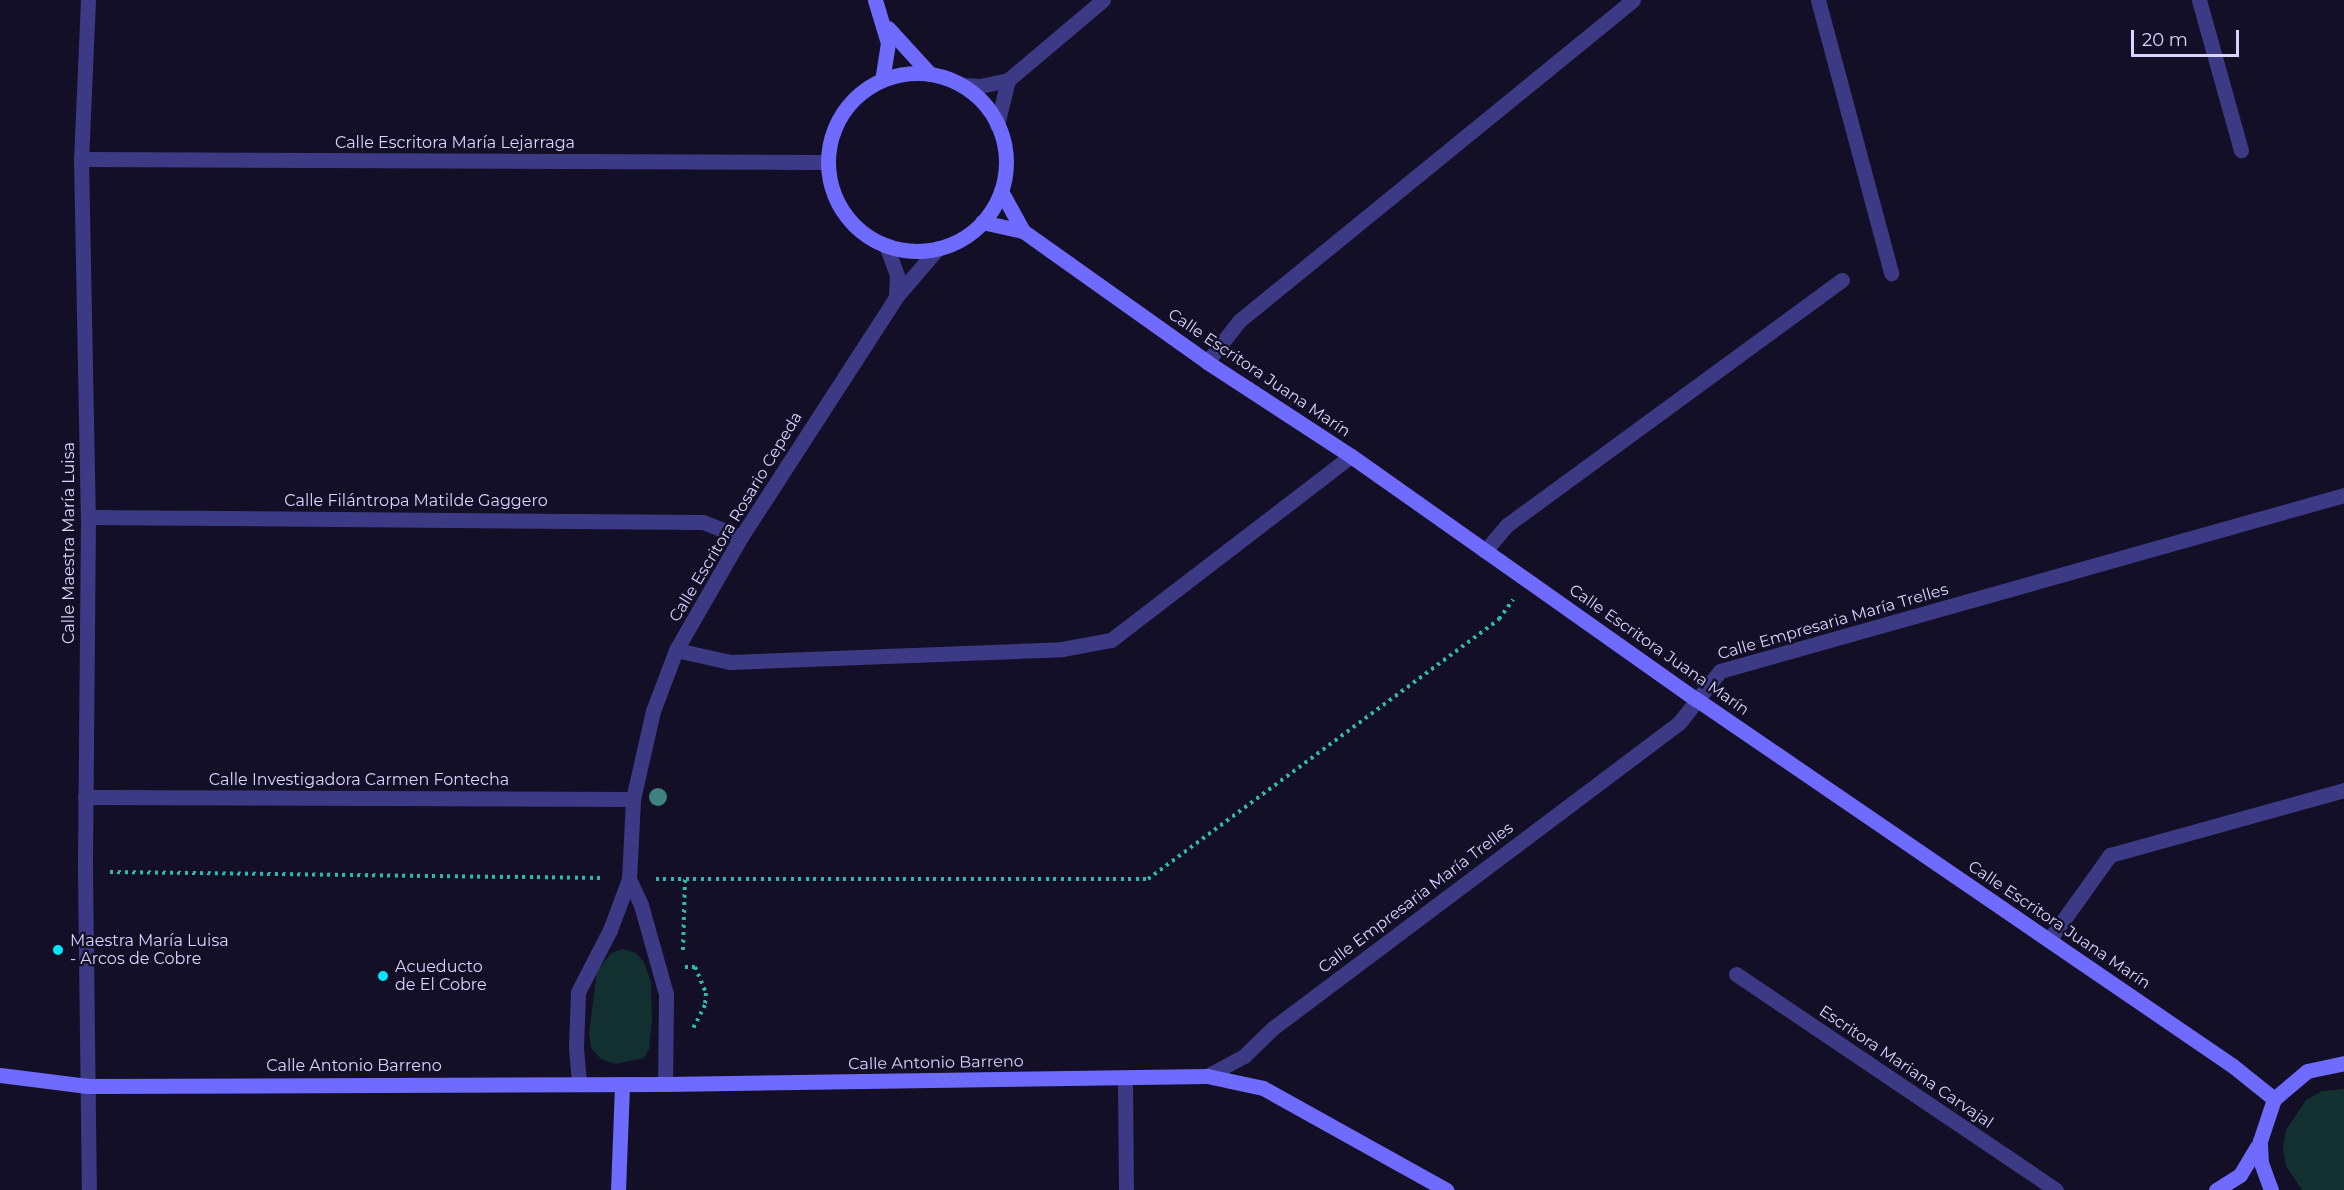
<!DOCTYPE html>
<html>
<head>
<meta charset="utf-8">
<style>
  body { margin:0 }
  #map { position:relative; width:2344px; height:1190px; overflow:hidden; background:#130f26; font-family:Montserrat,sans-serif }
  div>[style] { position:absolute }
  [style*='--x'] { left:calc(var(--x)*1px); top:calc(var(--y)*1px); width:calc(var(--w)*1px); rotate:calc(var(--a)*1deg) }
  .green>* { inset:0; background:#12302f }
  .path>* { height:4px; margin-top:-2px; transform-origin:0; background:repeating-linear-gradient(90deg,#2fb8b0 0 3px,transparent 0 7.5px) }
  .street>* { height:15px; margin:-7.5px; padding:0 7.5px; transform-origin:7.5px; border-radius:7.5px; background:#3d3a85 }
  .secondary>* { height:15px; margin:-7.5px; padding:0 7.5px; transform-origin:7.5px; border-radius:7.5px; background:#6f6bff }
  .secondary>.ring { margin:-7.5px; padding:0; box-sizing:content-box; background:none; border:15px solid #6f6bff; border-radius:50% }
  .trees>* { width:18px; height:18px; margin:-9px; border-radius:50%; background:#3d827b }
  .dots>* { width:16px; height:16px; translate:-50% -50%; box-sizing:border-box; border:3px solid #130f26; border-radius:50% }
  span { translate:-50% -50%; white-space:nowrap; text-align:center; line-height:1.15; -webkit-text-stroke:4.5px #130f26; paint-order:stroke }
  .street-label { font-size:16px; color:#d9d4ff }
  .poi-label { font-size:16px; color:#d9d4ff }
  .left { translate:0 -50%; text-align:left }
  .scale { position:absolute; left:2131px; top:30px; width:108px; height:27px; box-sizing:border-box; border:3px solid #d9d4ff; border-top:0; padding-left:8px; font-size:18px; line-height:21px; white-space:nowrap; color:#d9d4ff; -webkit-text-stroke:4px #130f26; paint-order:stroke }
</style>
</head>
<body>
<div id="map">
  <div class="green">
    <div style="clip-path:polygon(623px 949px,636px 953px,644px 962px,651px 982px,652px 1020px,649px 1049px,644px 1058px,616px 1064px,601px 1059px,591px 1048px,589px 1033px,597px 971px,611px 953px)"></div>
    <div style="clip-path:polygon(2344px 1089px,2344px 1190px,2302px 1190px,2286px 1166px,2283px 1148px,2286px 1130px,2306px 1100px,2322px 1091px)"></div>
  </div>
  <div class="path">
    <div style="--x:110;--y:872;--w:493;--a:0.7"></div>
    <div style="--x:656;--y:879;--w:492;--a:0"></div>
    <div style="--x:1148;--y:879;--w:437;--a:-36.5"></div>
    <div style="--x:1499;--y:619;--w:24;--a:-54"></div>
    <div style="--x:683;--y:950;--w:71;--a:-88.4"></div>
    <div style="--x:685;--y:967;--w:10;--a:0"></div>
    <div style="--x:695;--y:967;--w:28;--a:67"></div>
    <div style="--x:706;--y:993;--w:12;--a:95"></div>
    <div style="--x:705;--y:1005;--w:29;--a:117"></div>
  </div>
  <div class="street">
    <div style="--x:88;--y:0;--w:159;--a:92.5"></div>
    <div style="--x:81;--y:159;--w:358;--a:88.9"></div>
    <div style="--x:88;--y:517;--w:355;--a:90.5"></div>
    <div style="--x:85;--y:872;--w:318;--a:89.3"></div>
    <div style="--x:1818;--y:0;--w:283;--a:75"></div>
    <div style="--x:2199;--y:0;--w:156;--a:74.4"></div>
    <div style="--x:962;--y:85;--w:18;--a:3"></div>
    <div style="--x:980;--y:86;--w:29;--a:-12"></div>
    <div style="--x:1008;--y:80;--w:124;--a:-40.1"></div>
    <div style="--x:997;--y:125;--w:46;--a:-76.3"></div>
    <div style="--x:81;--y:159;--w:747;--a:0.23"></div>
    <div style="--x:886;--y:245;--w:33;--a:70"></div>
    <div style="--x:897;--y:276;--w:21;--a:93"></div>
    <div style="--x:1207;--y:362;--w:52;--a:-52"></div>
    <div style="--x:1239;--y:321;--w:508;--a:-39.17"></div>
    <div style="--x:88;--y:517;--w:615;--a:0.47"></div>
    <div style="--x:703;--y:522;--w:41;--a:21.5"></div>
    <div style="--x:1485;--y:551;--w:34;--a:-50"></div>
    <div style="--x:1507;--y:525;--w:415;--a:-36.2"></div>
    <div style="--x:676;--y:650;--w:55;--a:12.5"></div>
    <div style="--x:730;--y:662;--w:332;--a:-2.2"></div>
    <div style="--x:1062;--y:649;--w:50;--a:-10.4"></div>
    <div style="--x:1111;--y:640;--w:302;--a:-37.5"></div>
    <div style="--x:85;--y:797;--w:548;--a:0.21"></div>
    <div style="--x:629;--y:879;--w:29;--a:65"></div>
    <div style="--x:641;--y:905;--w:92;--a:74.3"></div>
    <div style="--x:666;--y:994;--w:90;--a:90.6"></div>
    <div style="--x:2049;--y:940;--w:105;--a:-54.3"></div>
    <div style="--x:2110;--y:855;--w:243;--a:-15.5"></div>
    <div style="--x:1736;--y:974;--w:386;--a:34"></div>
    <div style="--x:1207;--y:1076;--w:42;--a:-28.4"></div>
    <div style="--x:1244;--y:1056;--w:40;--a:-44"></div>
    <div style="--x:1273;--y:1028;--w:508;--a:-36.92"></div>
    <div style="--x:1679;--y:723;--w:66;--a:-51.7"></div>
    <div style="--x:1720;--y:671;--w:648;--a:-15.75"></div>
    <div style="--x:1125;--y:1080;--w:110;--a:89.5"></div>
    <div style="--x:579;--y:1082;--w:35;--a:-95"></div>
    <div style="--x:576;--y:1047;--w:55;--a:-87.9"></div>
    <div style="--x:578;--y:992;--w:70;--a:-62.7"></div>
    <div style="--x:610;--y:930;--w:54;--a:-69.6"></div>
    <div style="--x:629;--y:879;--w:80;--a:-87.1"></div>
    <div style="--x:633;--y:799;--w:90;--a:-77.2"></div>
    <div style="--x:653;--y:711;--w:65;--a:-69.3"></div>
    <div style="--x:676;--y:650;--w:130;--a:-60.1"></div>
    <div style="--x:741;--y:537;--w:286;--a:-57.1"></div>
    <div style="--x:896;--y:297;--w:65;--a:-49.4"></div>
  </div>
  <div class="secondary">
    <div style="--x:875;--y:0;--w:45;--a:73.2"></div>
    <div style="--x:888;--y:43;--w:37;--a:99"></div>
    <div style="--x:888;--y:28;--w:62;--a:47.6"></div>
    <div class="ring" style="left:828px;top:73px;width:163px;height:163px"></div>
    <div style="--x:1001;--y:191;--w:46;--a:61.2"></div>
    <div style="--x:982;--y:222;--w:42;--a:12.4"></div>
    <div style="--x:1023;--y:231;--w:226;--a:35.4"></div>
    <div style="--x:1207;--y:362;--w:172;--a:33.1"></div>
    <div style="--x:1351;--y:456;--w:422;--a:35.2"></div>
    <div style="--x:1696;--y:699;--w:650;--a:34.35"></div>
    <div style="--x:2233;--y:1066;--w:53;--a:38.8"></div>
    <div style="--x:0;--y:1075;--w:88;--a:7.2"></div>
    <div style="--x:87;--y:1086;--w:578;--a:-0.2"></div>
    <div style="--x:665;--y:1084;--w:542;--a:-0.85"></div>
    <div style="--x:1207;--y:1076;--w:57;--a:12.1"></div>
    <div style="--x:1263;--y:1088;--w:210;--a:29.1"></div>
    <div style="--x:618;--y:1190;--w:106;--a:-87.8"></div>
    <div style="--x:2216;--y:1190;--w:28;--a:-32"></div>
    <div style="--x:2240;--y:1175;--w:33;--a:-59"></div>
    <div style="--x:2271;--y:1190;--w:29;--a:-110"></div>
    <div style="--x:2261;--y:1163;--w:22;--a:-93"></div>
    <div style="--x:2260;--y:1141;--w:44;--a:-71.6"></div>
    <div style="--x:2274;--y:1099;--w:43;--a:-40.3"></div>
    <div style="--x:2307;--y:1071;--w:38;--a:-12"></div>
  </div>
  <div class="trees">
    <div style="left:658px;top:797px"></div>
  </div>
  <div class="dots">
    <div style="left:58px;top:950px;background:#00e5ff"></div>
    <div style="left:383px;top:976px;background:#00e5ff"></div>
  </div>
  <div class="street-label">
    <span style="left:455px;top:143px">Calle Escritora María Lejarraga</span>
    <span style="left:1259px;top:373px;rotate:34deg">Calle Escritora Juana Marín</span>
    <span style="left:416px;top:501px">Calle Filántropa Matilde Gaggero</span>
    <span style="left:736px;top:517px;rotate:-59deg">Calle Escritora Rosario Cepeda</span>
    <span style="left:69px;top:543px;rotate:-90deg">Calle Maestra María Luisa</span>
    <span style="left:1833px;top:622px;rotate:-16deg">Calle Empresaria María Trelles</span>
    <span style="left:1659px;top:650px;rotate:35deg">Calle Escritora Juana Marín</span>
    <span style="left:359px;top:780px">Calle Investigadora Carmen Fontecha</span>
    <span style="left:1416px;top:898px;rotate:-37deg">Calle Empresaria María Trelles</span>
    <span style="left:2059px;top:925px;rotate:34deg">Calle Escritora Juana Marín</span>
    <span style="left:936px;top:1063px;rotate:-1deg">Calle Antonio Barreno</span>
    <span style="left:354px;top:1066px">Calle Antonio Barreno</span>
    <span style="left:1906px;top:1067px;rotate:34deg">Escritora Mariana Carvajal</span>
  </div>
  <div class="poi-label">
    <span class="left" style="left:70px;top:950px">Maestra María Luisa<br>- Arcos de Cobre</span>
    <span class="left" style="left:395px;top:976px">Acueducto<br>de El Cobre</span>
  </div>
  <div class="scale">20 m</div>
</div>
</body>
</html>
